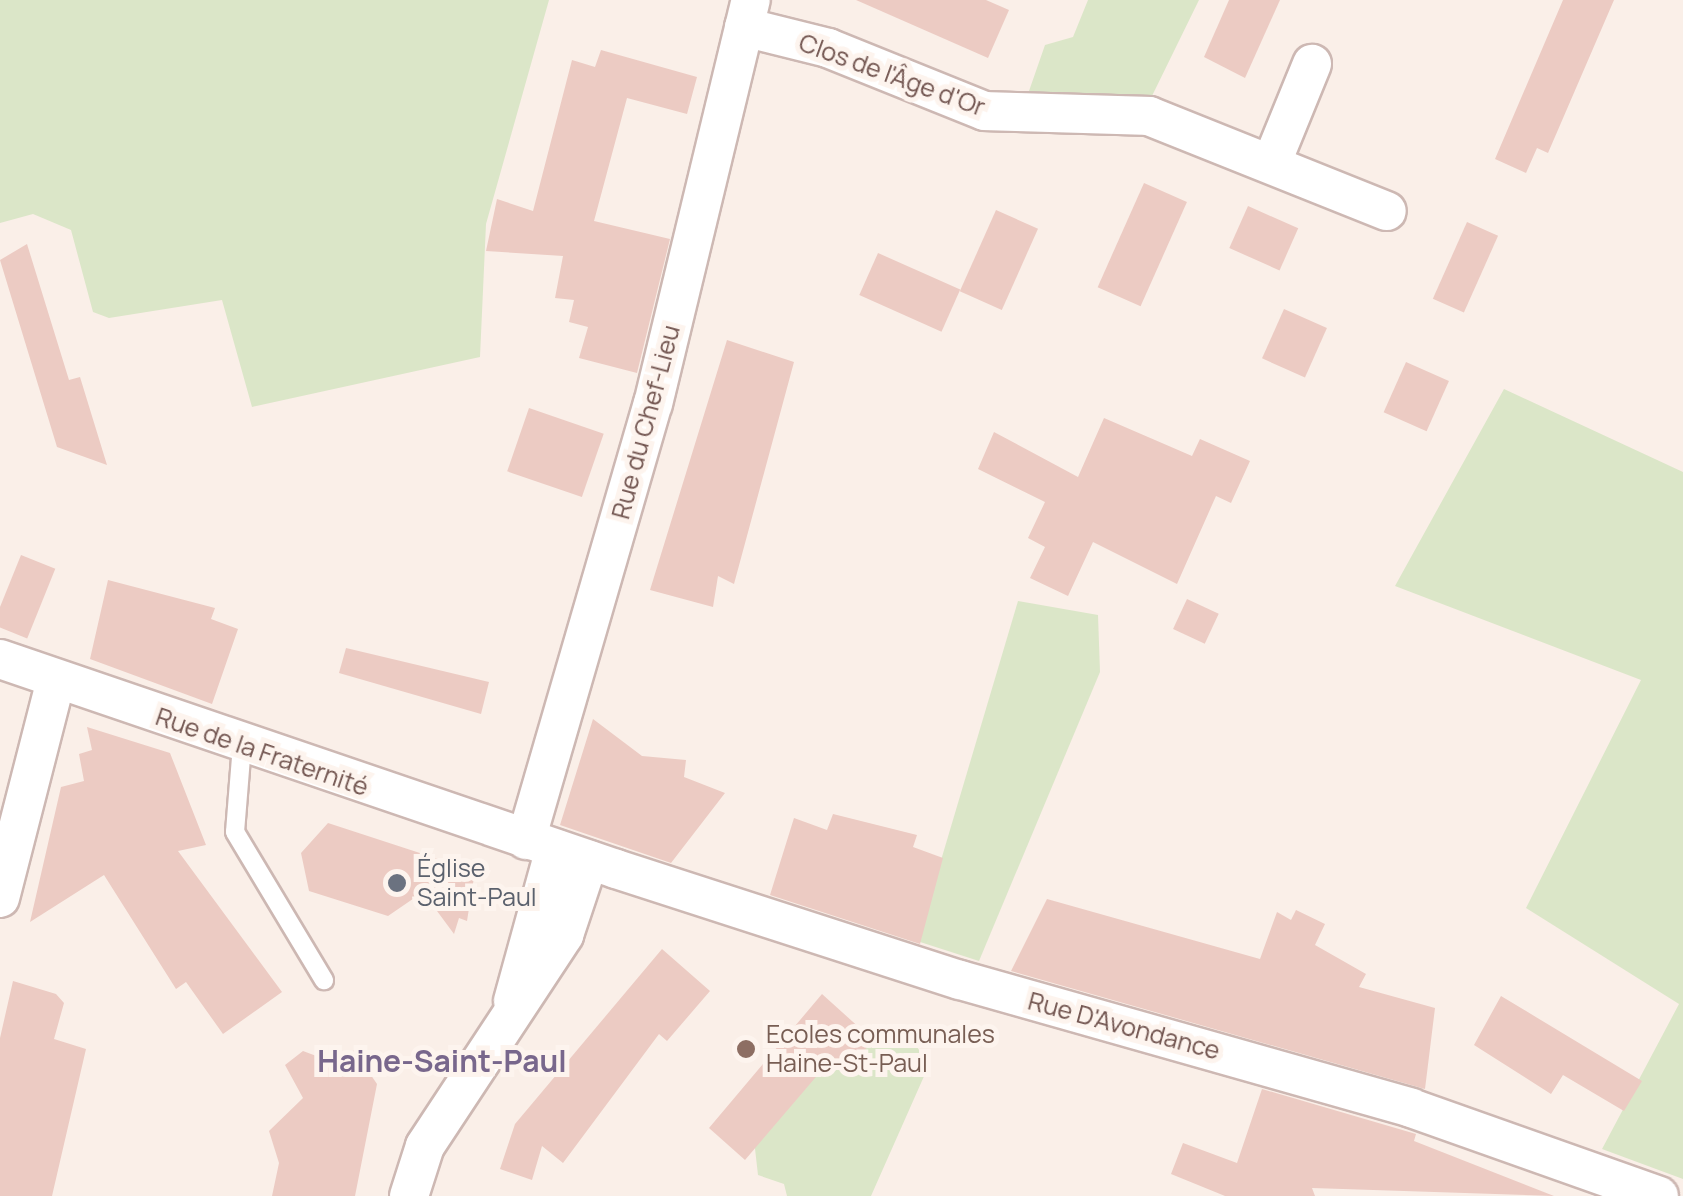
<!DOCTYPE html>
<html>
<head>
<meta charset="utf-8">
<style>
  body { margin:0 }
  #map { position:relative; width:1683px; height:1196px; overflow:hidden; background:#faefe8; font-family:Manrope,sans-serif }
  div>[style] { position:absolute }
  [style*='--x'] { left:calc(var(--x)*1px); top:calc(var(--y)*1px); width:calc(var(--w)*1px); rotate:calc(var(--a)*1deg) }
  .green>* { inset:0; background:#dbe6c8 }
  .building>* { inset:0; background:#eccbc3; transform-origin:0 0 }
  .roads { filter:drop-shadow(2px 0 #cdb8b3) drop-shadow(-2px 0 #cdb8b3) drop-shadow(0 2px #cdb8b3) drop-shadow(0 -2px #cdb8b3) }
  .lane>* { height:18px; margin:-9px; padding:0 9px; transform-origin:9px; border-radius:9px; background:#fff }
  .street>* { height:38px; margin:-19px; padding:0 19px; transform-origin:19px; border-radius:19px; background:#fff }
  .dots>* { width:28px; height:28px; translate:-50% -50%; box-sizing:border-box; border:5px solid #fdf4ee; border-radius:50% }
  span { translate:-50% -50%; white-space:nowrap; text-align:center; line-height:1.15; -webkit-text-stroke:10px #fdf4ee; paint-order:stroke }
  .street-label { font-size:25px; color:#71544f }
  .worship-label { font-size:25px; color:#5b616d }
  .left { translate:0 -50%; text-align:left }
  .education-label { font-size:25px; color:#785e54 }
  .quarter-label { font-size:30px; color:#78678c; font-weight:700 }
</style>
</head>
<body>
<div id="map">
  <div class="green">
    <div style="clip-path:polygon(0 0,549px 0,486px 224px,480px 357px,252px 407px,222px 300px,109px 318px,93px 312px,71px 230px,33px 214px,0 223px)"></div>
    <div style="clip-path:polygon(1088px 0,1199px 0,1151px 98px,1037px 100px,1029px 91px,1045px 45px,1073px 37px)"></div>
    <div style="clip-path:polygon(1504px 389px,1683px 472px,1683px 1179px,1602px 1149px,1679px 1004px,1526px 908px,1641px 680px,1395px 586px)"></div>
    <div style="clip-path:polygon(1018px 601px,1098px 615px,1100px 672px,979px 961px,917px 941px)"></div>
    <div style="clip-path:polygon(864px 1033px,915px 1044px,929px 1065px,871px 1196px,787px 1196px,784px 1184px,758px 1175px,754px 1140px,842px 1040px)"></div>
  </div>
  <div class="building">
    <div style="clip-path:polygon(856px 0,986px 0,1009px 10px,988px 58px)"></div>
    <div style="clip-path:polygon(1229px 0,1280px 0,1245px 78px,1204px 57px)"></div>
    <div style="clip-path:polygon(1563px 0,1614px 0,1548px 153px,1537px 148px,1526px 173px,1495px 159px)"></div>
    <div style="clip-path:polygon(601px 50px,697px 77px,687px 114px,627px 98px,594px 221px,670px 239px,637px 373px,579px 358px,588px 327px,569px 322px,574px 300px,555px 298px,563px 256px,486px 251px,497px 199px,533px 211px,572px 60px,595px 67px)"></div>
    <div style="left:1144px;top:183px;width:47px;height:114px;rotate:24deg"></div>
    <div style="left:1248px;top:206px;width:55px;height:46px;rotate:24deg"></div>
    <div style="left:996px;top:210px;width:46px;height:89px;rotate:24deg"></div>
    <div style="left:1467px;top:222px;width:34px;height:84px;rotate:24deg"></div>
    <div style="clip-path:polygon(27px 244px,69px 380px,80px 377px,107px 465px,57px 447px,0 260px)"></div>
    <div style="left:878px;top:253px;width:90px;height:46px;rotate:24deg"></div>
    <div style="left:1284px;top:309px;width:47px;height:54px;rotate:24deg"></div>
    <div style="clip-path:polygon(727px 340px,794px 362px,734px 584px,718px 576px,713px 607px,650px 590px)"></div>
    <div style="left:1406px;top:362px;width:47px;height:55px;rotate:24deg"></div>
    <div style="left:529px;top:408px;width:79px;height:67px;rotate:19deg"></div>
    <div style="clip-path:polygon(1104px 418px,1192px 456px,1200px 439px,1250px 461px,1231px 503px,1216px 496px,1177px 584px,1093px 542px,1068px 596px,1030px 578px,1045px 547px,1028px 538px,1045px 502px,978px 469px,994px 432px,1078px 477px)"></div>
    <div style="left:21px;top:555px;width:37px;height:75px;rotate:22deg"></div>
    <div style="clip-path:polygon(108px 580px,215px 608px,211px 619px,238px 629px,212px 704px,90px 659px)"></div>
    <div style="left:1187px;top:599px;width:35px;height:33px;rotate:25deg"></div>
    <div style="clip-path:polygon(346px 648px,489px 682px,481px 714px,339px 673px)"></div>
    <div style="clip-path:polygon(593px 719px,642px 756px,686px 760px,684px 777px,725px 793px,671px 863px,560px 825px)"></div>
    <div style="clip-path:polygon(87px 727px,170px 753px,206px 845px,178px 851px,282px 992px,223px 1034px,186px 982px,176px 989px,104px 875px,30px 922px,61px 787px,84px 781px,79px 754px,92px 750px)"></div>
    <div style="clip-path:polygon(833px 814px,917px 835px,913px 847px,943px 858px,920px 944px,770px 895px,794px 818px,827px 830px)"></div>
    <div style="clip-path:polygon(328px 823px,475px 871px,467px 921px,459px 918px,454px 934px,423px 892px,388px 916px,309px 891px,301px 853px)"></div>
    <div style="clip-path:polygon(1047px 899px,1260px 959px,1277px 912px,1291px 920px,1296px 910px,1325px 924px,1315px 945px,1366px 974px,1359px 987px,1435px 1008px,1425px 1089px,1011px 971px)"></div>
    <div style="clip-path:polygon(662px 949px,710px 991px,667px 1041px,659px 1034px,563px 1163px,542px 1146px,532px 1180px,500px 1169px,515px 1124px)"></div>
    <div style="clip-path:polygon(13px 981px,56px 994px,64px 1003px,54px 1039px,86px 1049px,52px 1196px,0 1196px,0 1038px)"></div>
    <div style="clip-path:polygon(822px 994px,873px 1040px,848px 1070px,833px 1057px,745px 1160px,709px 1128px)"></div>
    <div style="clip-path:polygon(1501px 996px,1642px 1081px,1624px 1111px,1563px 1075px,1551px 1094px,1474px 1045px)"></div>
    <div style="clip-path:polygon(354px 1050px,377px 1084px,355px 1196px,272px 1196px,279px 1163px,269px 1131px,303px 1098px,285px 1065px,303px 1051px,343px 1066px)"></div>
    <div style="clip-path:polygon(1262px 1089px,1416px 1134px,1414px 1141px,1554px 1196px,1312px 1188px,1315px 1196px,1225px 1196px,1171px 1174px,1183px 1143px,1237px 1163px)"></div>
  </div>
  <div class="roads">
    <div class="lane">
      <div style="--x:242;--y:745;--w:87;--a:94.6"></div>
      <div style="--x:235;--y:832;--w:173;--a:59"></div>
    </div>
    <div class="street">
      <div style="--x:744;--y:27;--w:87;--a:14"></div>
      <div style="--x:828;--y:48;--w:169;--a:21.9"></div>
      <div style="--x:985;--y:111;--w:164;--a:1.7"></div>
      <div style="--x:1149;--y:116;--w:256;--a:21.8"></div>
      <div style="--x:1272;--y:162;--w:106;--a:-67.8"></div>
      <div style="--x:0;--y:659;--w:651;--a:18.82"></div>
      <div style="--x:616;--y:869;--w:361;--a:17.9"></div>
      <div style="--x:960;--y:980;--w:469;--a:15.8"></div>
      <div style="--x:1411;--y:1108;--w:263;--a:19.5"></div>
      <div style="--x:526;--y:840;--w:454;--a:-73.8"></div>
      <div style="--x:653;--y:404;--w:416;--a:-76.4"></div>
      <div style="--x:0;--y:898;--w:225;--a:-75.6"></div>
      <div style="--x:513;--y:1001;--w:158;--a:-74.6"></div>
      <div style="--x:409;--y:1196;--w:52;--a:-72.3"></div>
      <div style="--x:425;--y:1146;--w:253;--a:-56.6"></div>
      <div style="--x:564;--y:935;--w:79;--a:-71.6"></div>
    </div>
  </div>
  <div class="dots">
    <div style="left:397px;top:883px;background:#6b7280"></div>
    <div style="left:746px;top:1049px;background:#8d6e63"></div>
  </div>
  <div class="street-label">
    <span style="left:892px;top:75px;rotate:20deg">Clos de l'Âge d'Or</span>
    <span style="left:646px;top:422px;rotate:-75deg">Rue du Chef-Lieu</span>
    <span style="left:262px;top:752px;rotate:19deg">Rue de la Fraternité</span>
    <span style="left:1124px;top:1026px;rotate:15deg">Rue D'Avondance</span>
  </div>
  <div class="worship-label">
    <span class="left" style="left:417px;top:883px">Église<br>Saint-Paul</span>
  </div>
  <div class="education-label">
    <span class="left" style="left:766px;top:1049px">Ecoles communales<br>Haine-St-Paul</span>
  </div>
  <div class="quarter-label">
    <span style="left:442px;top:1061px">Haine-Saint-Paul</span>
  </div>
</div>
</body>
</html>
